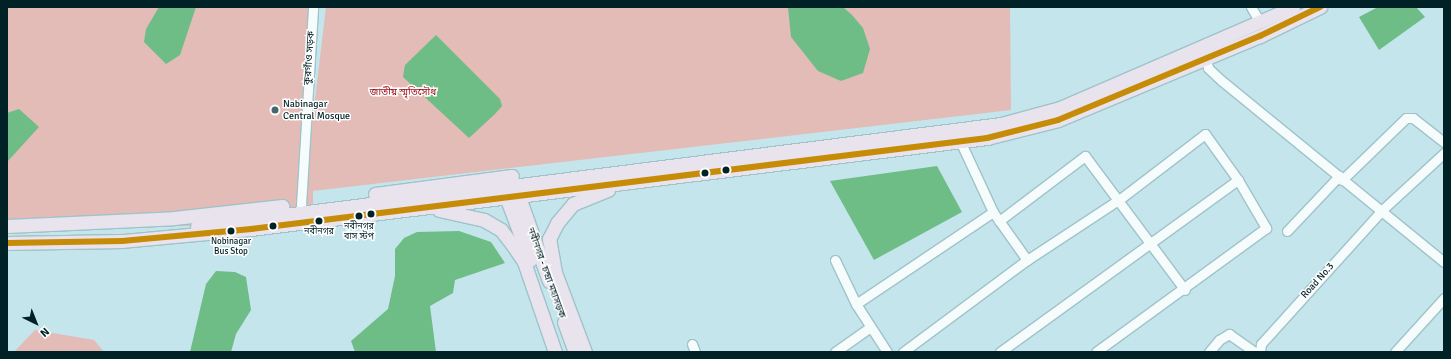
<!DOCTYPE html>
<html>
<head>
<meta charset="utf-8">
<style>
  body { margin:0 }
  #map { position:relative; width:1451px; height:359px; overflow:hidden; background:#c4e5eb; font-family:Signika,"Noto Sans Bengali",sans-serif }
  div>[style] { position:absolute }
  [style*='--x'] { left:calc(var(--x)*1px); top:calc(var(--y)*1px); width:calc(var(--w)*1px); rotate:calc(var(--a)*1deg) }
  .green>* { inset:0; background:#e3bbb7; transform-origin:0 0 }
  .water>* { inset:0; background:#6ebd86 }
  .roads { filter:drop-shadow(1px 0 #9fc3c9) drop-shadow(-1px 0 #9fc3c9) drop-shadow(0 1px #9fc3c9) drop-shadow(0 -1px #9fc3c9) }
  .minor>* { height:9px; margin:-4.5px; padding:0 4.5px; transform-origin:4.5px; border-radius:4.5px; background:#f6fbfc }
  .highway>* { height:13px; margin:-6.5px; padding:0 6.5px; transform-origin:6.5px; border-radius:6.5px; background:#e8e3ed }
  .bus-1>* { height:6px; margin:-3px; padding:0 3px; transform-origin:3px; border-radius:3px; background:#c68c08 }
  .dots>* { width:11px; height:11px; translate:-50% -50%; box-sizing:border-box; border:2px solid #fff; border-radius:50% }
  span { translate:-50% -50%; white-space:nowrap; text-align:center; line-height:1.15; -webkit-text-stroke:3px #fff; paint-order:stroke }
  .bus-label { font-size:9px; color:#002227 }
  .street-label { font-size:10px; color:#002227 }
  .park-label { font-size:10px; color:#9d010b }
  .poi-label { font-size:10px; color:#002227 }
  .left { translate:0 -50%; text-align:left }
  .frame { position:absolute; inset:0; border:8px solid #002227; pointer-events:none }
  .north { position:absolute; left:16px; top:303px; width:40px; height:40px; -webkit-text-stroke:3px #fff; paint-order:stroke; rotate:137deg; font-size:11px; font-weight:700; line-height:16px; text-align:center; color:#002227 }
  .north::after { content:''; display:block; margin:auto; width:14px; height:18px; background:#002227; clip-path:polygon(50% 0,100% 100%,50% 72%,0 100%) }
</style>
</head>
<body>
<div id="map">
  <div class="green">
    <div style="left:7px;top:7px;width:306px;height:219px"></div>
    <div style="clip-path:polygon(326px 7px,1010px 7px,1011px 110px,304px 192px)"></div>
    <div style="clip-path:polygon(35px 330px,94px 340px,104px 352px,14px 352px)"></div>
  </div>
  <div class="water">
    <div style="clip-path:polygon(159px 7px,196px 7px,180px 55px,166px 64px,144px 42px,146px 29px)"></div>
    <div style="clip-path:polygon(788px 7px,843px 7px,852px 15px,863px 28px,870px 49px,863px 73px,841px 81px,818px 71px,791px 37px)"></div>
    <div style="clip-path:polygon(1378px 7px,1416px 7px,1425px 17px,1379px 50px,1359px 17px)"></div>
    <div style="clip-path:polygon(436px 35px,500px 99px,502px 106px,495px 114px,469px 138px,403px 77px,405px 65px)"></div>
    <div style="clip-path:polygon(19px 109px,39px 127px,7px 162px,7px 113px)"></div>
    <div style="clip-path:polygon(937px 166px,962px 212px,874px 260px,830px 181px)"></div>
    <div style="clip-path:polygon(459px 231px,491px 242px,505px 263px,455px 280px,453px 293px,430px 306px,436px 352px,355px 352px,351px 341px,388px 309px,395px 276px,395px 249px,404px 238px,417px 232px)"></div>
    <div style="clip-path:polygon(216px 271px,235px 272px,246px 277px,251px 310px,236px 334px,231px 352px,190px 352px,206px 284px)"></div>
  </div>
  <div class="roads">
    <div class="minor">
      <div style="--x:1251;--y:7;--w:17;--a:59"></div>
      <div style="--x:1206;--y:59;--w:9;--a:77"></div>
      <div style="--x:1208;--y:68;--w:19;--a:43"></div>
      <div style="--x:1222;--y:81;--w:286;--a:39.2"></div>
      <div style="--x:961;--y:143;--w:76;--a:65.1"></div>
      <div style="--x:993;--y:212;--w:59;--a:54.7"></div>
      <div style="--x:1342;--y:180;--w:89;--a:-44.1"></div>
      <div style="--x:1406;--y:118;--w:7;--a:0"></div>
      <div style="--x:1413;--y:118;--w:39;--a:38"></div>
      <div style="--x:301;--y:205;--w:198;--a:-86.5"></div>
      <div style="--x:999;--y:221;--w:108;--a:-37.1"></div>
      <div style="--x:1085;--y:156;--w:167;--a:53.3"></div>
      <div style="--x:1287;--y:231;--w:76;--a:-46.6"></div>
      <div style="--x:835;--y:260;--w:49;--a:64.5"></div>
      <div style="--x:856;--y:304;--w:57;--a:57.1"></div>
      <div style="--x:856;--y:304;--w:165;--a:-33.9"></div>
      <div style="--x:692;--y:344;--w:9;--a:69"></div>
      <div style="--x:835;--y:352;--w:42;--a:-35.2"></div>
      <div style="--x:903;--y:352;--w:154;--a:-36.6"></div>
      <div style="--x:1027;--y:260;--w:111;--a:-33.3"></div>
      <div style="--x:1120;--y:199;--w:107;--a:-37.4"></div>
      <div style="--x:1205;--y:134;--w:57;--a:54.3"></div>
      <div style="--x:1238;--y:180;--w:56;--a:59.7"></div>
      <div style="--x:1266;--y:228;--w:210;--a:143.9"></div>
      <div style="--x:1000;--y:352;--w:294;--a:-35.9"></div>
      <div style="--x:1209;--y:352;--w:16;--a:-50"></div>
      <div style="--x:1219;--y:340;--w:12;--a:-31"></div>
      <div style="--x:1229;--y:334;--w:32;--a:35"></div>
      <div style="--x:1260;--y:352;--w:8;--a:-83"></div>
      <div style="--x:1261;--y:344;--w:179;--a:-47.9"></div>
      <div style="--x:1381;--y:211;--w:86;--a:-42.6"></div>
      <div style="--x:1395;--y:352;--w:73;--a:-47.8"></div>
    </div>
    <div class="highway">
      <div style="--x:515;--y:186;--w:101;--a:70.3"></div>
      <div style="--x:503;--y:189;--w:76;--a:69.2"></div>
      <div style="--x:375;--y:194;--w:138;--a:-7.5"></div>
      <div style="--x:439;--y:210;--w:46;--a:12.5"></div>
      <div style="--x:484;--y:220;--w:20;--a:30"></div>
      <div style="--x:501;--y:230;--w:18;--a:52"></div>
      <div style="--x:512;--y:244;--w:22;--a:56"></div>
      <div style="--x:524;--y:262;--w:95;--a:71"></div>
      <div style="--x:7;--y:226;--w:167;--a:-2.7"></div>
      <div style="--x:174;--y:218;--w:109;--a:-6.3"></div>
      <div style="--x:197;--y:226;--w:810;--a:-7.23"></div>
      <div style="--x:1001;--y:124;--w:61;--a:-15.2"></div>
      <div style="--x:1060;--y:108;--w:254;--a:-23.4"></div>
      <div style="--x:7;--y:243;--w:115;--a:-1"></div>
      <div style="--x:122;--y:241;--w:130;--a:-5.3"></div>
      <div style="--x:251;--y:229;--w:742;--a:-7.05"></div>
      <div style="--x:987;--y:138;--w:73;--a:-14.2"></div>
      <div style="--x:1058;--y:120;--w:219;--a:-22.6"></div>
      <div style="--x:1260;--y:36;--w:67;--a:-25.8"></div>
      <div style="--x:564;--y:322;--w:32;--a:70"></div>
      <div style="--x:585;--y:352;--w:85;--a:-110.6"></div>
      <div style="--x:555;--y:272;--w:34;--a:-100"></div>
      <div style="--x:549;--y:239;--w:18;--a:-63"></div>
      <div style="--x:557;--y:223;--w:25;--a:-50"></div>
      <div style="--x:573;--y:204;--w:38;--a:-22"></div>
    </div>
  </div>
  <div class="bus-1">
    <div style="--x:7;--y:243;--w:115;--a:-1"></div>
    <div style="--x:122;--y:241;--w:130;--a:-5.3"></div>
    <div style="--x:251;--y:229;--w:742;--a:-7.05"></div>
    <div style="--x:987;--y:138;--w:73;--a:-14.2"></div>
    <div style="--x:1058;--y:120;--w:219;--a:-22.6"></div>
    <div style="--x:1260;--y:36;--w:67;--a:-25.8"></div>
  </div>
  <div class="dots">
    <div style="left:275px;top:110px;background:#45666c"></div>
    <div style="left:726px;top:170px;background:#002227"></div>
    <div style="left:705px;top:173px;background:#002227"></div>
    <div style="left:371px;top:214px;background:#002227"></div>
    <div style="left:359px;top:216px;background:#002227"></div>
    <div style="left:319px;top:221px;background:#002227"></div>
    <div style="left:273px;top:226px;background:#002227"></div>
    <div style="left:231px;top:231px;background:#002227"></div>
  </div>
  <div class="bus-label">
    <span style="left:359px;top:232px">নবীনগর<br>বাস স্টপ</span>
    <span style="left:319px;top:232px">নবীনগর</span>
    <span style="left:231px;top:247px">Nobinagar<br>Bus Stop</span>
  </div>
  <div class="street-label">
    <span style="left:310px;top:58px;rotate:-86deg">কুরগাঁও সড়ক</span>
    <span style="left:546px;top:273px;rotate:70deg">নবীনগর - চন্দ্রা মহাসড়ক</span>
    <span style="left:1318px;top:281px;rotate:-48deg">Road No.3</span>
  </div>
  <div class="park-label">
    <span style="left:403px;top:93px">জাতীয় স্মৃতিসৌধ</span>
  </div>
  <div class="poi-label">
    <span class="left" style="left:283px;top:110px">Nabinagar<br>Central Mosque</span>
  </div>
  <div class="frame"></div>
  <div class="north">N</div>
</div>
</body>
</html>
